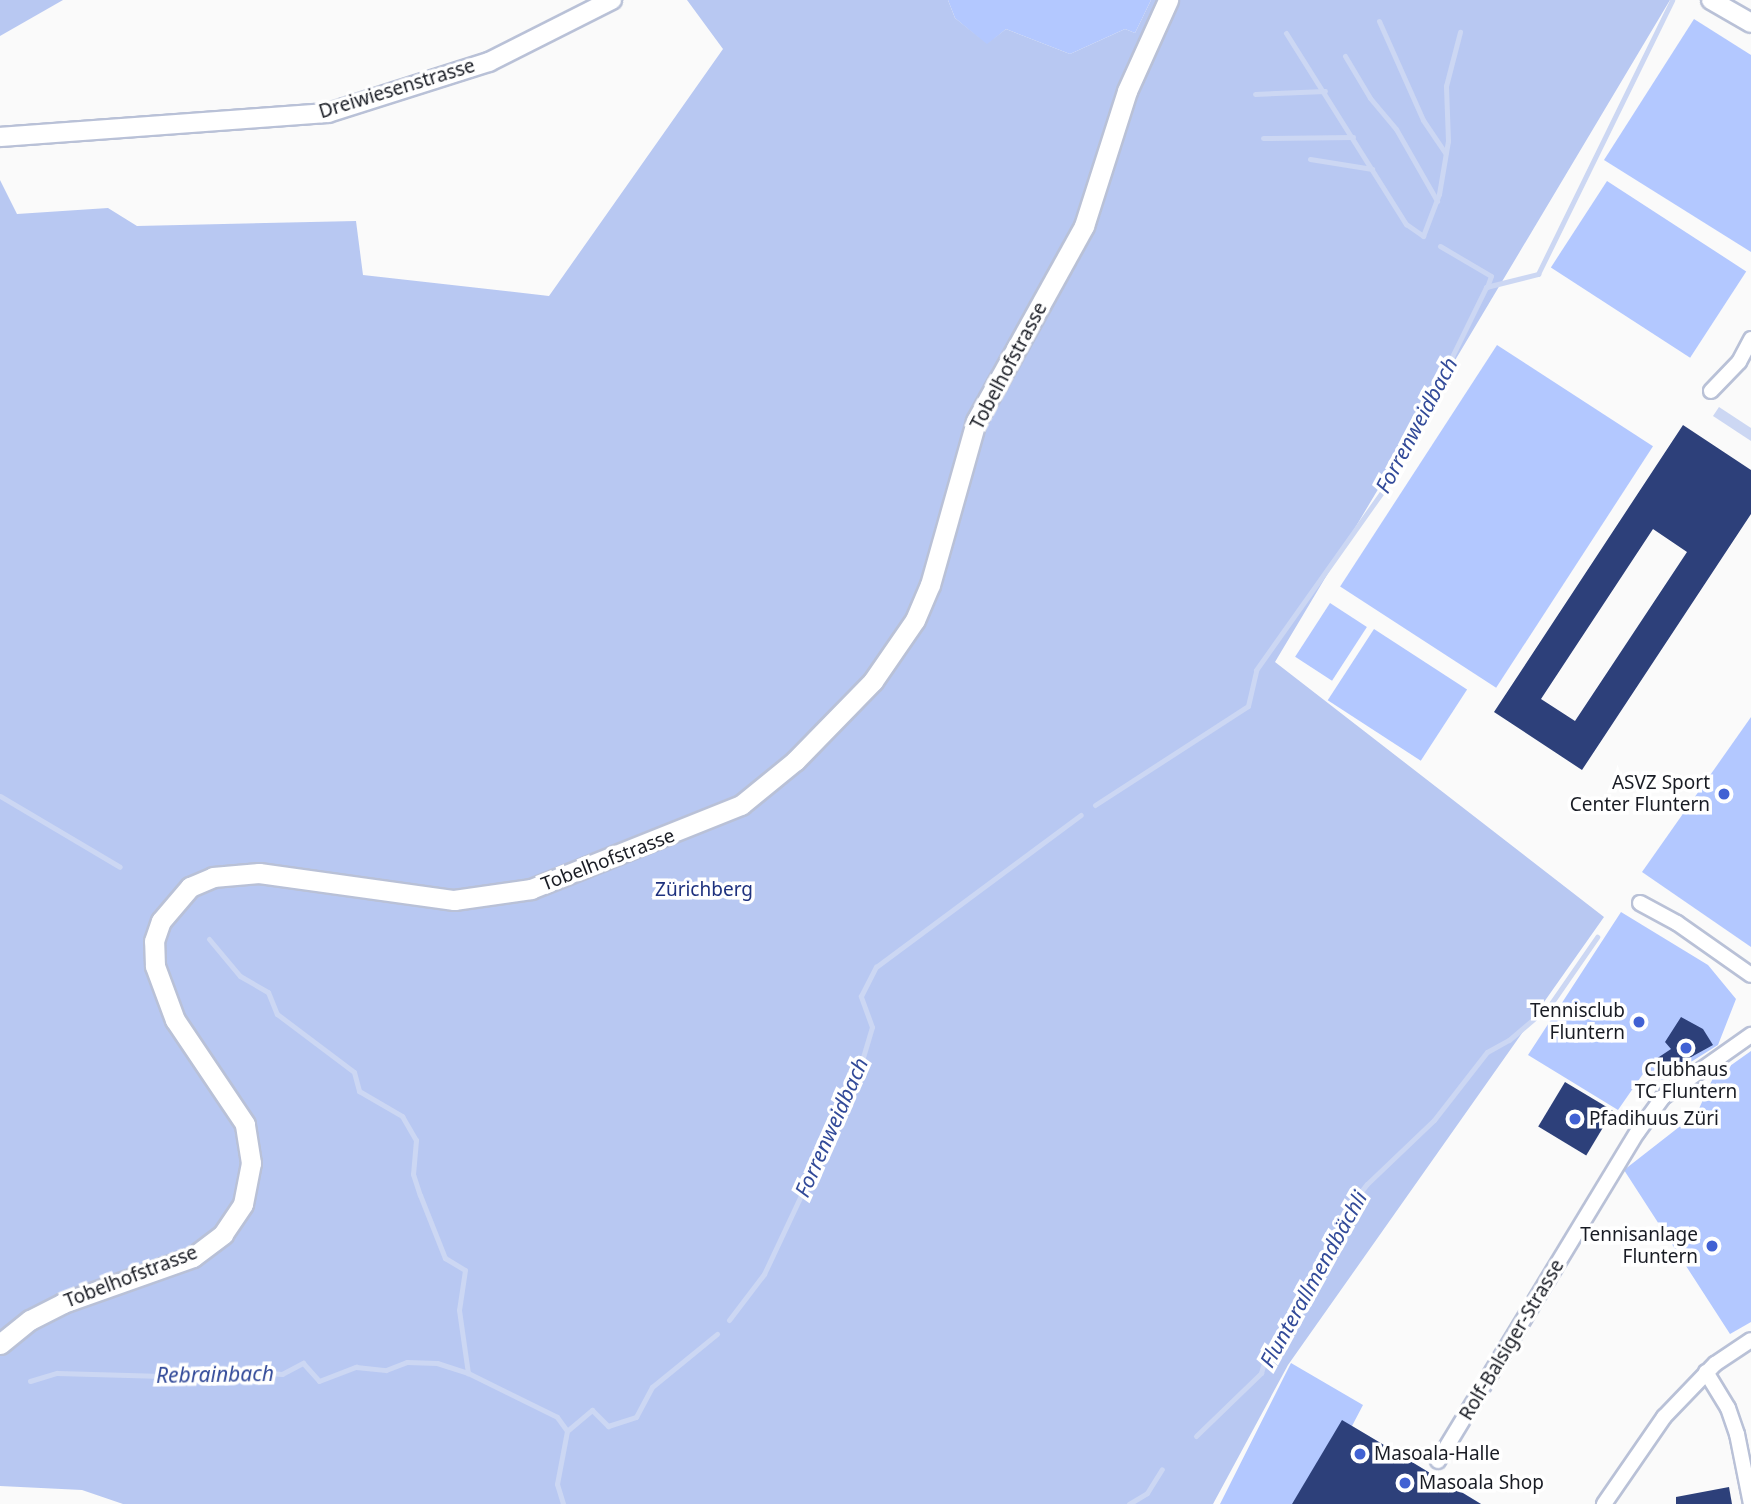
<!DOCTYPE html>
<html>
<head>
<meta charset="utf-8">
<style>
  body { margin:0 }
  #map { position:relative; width:1751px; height:1504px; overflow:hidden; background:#fafafa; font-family:"Noto Sans",sans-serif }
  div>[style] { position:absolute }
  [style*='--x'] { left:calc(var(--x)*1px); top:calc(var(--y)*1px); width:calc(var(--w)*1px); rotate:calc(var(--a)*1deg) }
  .green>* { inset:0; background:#b3c8ff; transform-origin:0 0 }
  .forest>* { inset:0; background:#b8c8f2 }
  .water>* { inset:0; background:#ccd7f3 }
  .stream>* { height:5px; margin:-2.5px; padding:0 2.5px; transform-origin:2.5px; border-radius:2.5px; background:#ccd7f3 }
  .building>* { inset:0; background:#2d407a; transform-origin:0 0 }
  .roads { filter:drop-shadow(2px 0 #b9c1d7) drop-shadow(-2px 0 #b9c1d7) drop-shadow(0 2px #b9c1d7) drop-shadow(0 -2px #b9c1d7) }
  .minor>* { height:14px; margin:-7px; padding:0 7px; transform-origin:7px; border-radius:7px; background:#fff }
  .tertiary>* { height:18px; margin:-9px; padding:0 9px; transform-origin:9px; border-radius:9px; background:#fff }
  .secondary>* { height:19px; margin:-9.5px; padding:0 9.5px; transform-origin:9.5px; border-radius:9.5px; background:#fff }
  .dots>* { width:19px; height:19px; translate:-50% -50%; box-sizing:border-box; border:4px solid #fff; border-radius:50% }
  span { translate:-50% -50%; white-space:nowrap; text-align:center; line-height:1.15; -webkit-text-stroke:7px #fff; paint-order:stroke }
  .street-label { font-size:19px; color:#191c24 }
  .poi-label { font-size:19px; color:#191c24 }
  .right { translate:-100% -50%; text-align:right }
  .left { translate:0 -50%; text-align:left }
  .park-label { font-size:19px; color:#1e317e }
  .water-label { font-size:21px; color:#324a99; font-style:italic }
</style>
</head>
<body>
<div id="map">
  <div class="green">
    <div style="clip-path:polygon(948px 0,1151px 0,1135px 33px,1125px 29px,1070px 54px,1006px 29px,987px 45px,955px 18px)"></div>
    <div style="clip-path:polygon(1694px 19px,1751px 55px,1751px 252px,1604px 160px)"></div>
    <div style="left:1607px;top:181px;width:166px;height:103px;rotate:33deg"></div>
    <div style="left:1497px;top:345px;width:186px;height:288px;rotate:33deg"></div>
    <div style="left:1330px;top:603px;width:44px;height:64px;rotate:33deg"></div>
    <div style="left:1374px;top:629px;width:111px;height:85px;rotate:33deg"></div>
    <div style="clip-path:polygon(1751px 717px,1751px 947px,1642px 872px)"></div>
    <div style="clip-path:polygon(1621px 912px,1708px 965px,1736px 999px,1718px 1045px,1662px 1080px,1645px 1071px,1618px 1110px,1528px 1055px)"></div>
    <div style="clip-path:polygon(1751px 1051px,1751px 1322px,1730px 1334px,1624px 1170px,1697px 1113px,1713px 1078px)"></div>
    <div style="clip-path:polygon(1291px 1363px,1363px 1405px,1352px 1426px,1481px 1504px,1220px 1504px)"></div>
  </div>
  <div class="forest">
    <div style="clip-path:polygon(0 0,63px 0,0 36px)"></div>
    <div style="clip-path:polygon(687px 0,948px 0,955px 18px,987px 44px,1006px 29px,1070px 54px,1125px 29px,1135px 33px,1151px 0,1670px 0,1275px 662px,1604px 917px,1288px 1365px,1213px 1504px,123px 1504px,82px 1490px,0 1486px,0 180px,17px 214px,108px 208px,137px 226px,356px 221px,363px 275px,549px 296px,723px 49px)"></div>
  </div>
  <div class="water">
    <div style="clip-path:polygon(1719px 407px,1751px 428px,1751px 441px,1713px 416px)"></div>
  </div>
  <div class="stream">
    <div style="--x:1379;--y:21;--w:108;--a:66"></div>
    <div style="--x:1423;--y:120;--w:40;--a:56"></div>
    <div style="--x:1286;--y:33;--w:226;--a:57.9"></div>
    <div style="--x:1406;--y:224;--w:21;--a:35"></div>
    <div style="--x:1423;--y:236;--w:45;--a:-69.1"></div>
    <div style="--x:1439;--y:194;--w:54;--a:-80.4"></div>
    <div style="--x:1448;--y:141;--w:55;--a:-92.1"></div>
    <div style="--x:1446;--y:86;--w:56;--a:-75.5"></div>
    <div style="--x:1345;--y:56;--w:49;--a:59.2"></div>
    <div style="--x:1370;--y:98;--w:40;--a:50"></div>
    <div style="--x:1396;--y:129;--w:83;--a:60.3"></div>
    <div style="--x:1255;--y:94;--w:70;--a:-2.5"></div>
    <div style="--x:1263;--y:138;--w:90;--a:-0.6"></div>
    <div style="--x:1310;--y:159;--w:63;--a:9.2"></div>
    <div style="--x:1440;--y:246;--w:59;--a:30.5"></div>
    <div style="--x:1491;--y:276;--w:12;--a:110"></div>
    <div style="--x:0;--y:796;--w:139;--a:30.6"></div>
    <div style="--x:1095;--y:805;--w:182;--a:-32.9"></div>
    <div style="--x:1248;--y:706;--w:37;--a:-77"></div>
    <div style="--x:1256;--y:670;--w:239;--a:-54.7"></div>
    <div style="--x:1394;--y:475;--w:209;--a:-63.9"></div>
    <div style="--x:1486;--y:287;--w:54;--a:-14"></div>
    <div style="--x:1538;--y:274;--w:305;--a:-63.9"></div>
    <div style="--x:209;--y:939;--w:48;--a:50"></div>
    <div style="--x:240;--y:976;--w:32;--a:30"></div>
    <div style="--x:268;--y:992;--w:24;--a:68"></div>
    <div style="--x:277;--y:1014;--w:96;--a:37"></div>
    <div style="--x:354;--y:1072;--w:20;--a:75"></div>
    <div style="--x:359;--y:1091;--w:50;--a:30.2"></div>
    <div style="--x:402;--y:1116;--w:28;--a:60"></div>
    <div style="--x:416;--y:1140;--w:34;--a:95"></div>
    <div style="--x:413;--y:1174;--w:22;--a:72"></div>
    <div style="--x:420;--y:1195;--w:68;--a:68.4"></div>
    <div style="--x:445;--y:1258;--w:23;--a:31"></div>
    <div style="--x:465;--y:1270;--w:40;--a:98.5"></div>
    <div style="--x:459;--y:1310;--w:64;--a:81.9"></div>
    <div style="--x:729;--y:1320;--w:58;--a:-52.7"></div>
    <div style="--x:764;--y:1274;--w:221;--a:-64.8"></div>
    <div style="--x:858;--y:1074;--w:49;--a:-73.4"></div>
    <div style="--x:872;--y:1027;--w:33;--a:-110"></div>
    <div style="--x:861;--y:996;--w:33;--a:-63"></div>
    <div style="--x:876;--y:967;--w:255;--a:-36.6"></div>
    <div style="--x:30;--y:1381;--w:28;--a:-17"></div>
    <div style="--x:57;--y:1373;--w:177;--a:1.6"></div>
    <div style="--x:234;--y:1378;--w:27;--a:-13"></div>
    <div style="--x:260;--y:1372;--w:22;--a:5"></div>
    <div style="--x:282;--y:1374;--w:24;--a:-28"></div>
    <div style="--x:303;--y:1363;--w:24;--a:48"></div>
    <div style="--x:319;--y:1381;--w:40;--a:-21"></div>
    <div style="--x:356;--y:1367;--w:30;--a:6"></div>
    <div style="--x:386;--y:1370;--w:22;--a:-21"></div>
    <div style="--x:407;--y:1362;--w:30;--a:2"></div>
    <div style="--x:437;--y:1363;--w:33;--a:18"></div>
    <div style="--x:468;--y:1373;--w:99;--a:26.3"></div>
    <div style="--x:557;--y:1417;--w:17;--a:54"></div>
    <div style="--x:567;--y:1431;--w:54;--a:100.7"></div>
    <div style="--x:557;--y:1484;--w:21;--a:73"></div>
    <div style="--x:567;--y:1431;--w:33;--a:-40"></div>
    <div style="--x:592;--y:1410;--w:23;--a:45"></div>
    <div style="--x:608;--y:1426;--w:29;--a:-18"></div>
    <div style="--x:636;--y:1417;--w:34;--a:-62"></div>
    <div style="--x:652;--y:1387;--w:84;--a:-39.2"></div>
    <div style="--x:1196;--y:1436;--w:91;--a:-44.1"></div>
    <div style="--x:1261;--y:1373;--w:18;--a:-74"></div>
    <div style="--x:1266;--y:1356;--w:13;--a:-29"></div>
    <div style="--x:1277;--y:1350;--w:143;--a:-61.1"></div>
    <div style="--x:1346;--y:1225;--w:23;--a:-75"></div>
    <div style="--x:1352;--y:1203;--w:24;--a:-52"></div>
    <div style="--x:1367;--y:1184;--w:93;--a:-43.7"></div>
    <div style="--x:1434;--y:1120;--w:86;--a:-52.1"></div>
    <div style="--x:1487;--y:1052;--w:25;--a:-29"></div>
    <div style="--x:1509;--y:1040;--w:54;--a:-40.5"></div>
    <div style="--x:1550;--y:1005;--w:83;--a:-55.3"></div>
    <div style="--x:1129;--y:1504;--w:21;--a:-31"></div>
    <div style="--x:1147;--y:1493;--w:28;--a:-58"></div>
  </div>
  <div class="building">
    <div style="clip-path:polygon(evenodd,1683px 425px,1751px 470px,1751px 514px,1582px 770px,1494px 712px,1683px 425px,1653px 529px,1687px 552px,1575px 721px,1541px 699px,1653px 529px)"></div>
    <div style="clip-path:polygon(1681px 1017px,1703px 1029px,1713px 1045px,1664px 1072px,1656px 1059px,1671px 1049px,1665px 1042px)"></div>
    <div style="left:1565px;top:1082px;width:56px;height:52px;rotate:31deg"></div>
    <div style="clip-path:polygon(1342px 1420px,1379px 1442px,1481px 1504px,1292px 1504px)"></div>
    <div style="clip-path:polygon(1729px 1487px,1732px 1504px,1676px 1504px,1676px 1497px)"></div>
  </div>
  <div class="roads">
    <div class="minor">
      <div style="--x:1711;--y:391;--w:40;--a:-46"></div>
      <div style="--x:1739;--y:362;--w:26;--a:-62"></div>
      <div style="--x:1640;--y:903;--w:42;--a:28.4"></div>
      <div style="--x:1677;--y:923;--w:90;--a:35.1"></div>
      <div style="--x:1706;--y:1372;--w:42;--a:58.6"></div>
      <div style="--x:1728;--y:1408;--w:28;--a:71"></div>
      <div style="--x:1737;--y:1434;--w:71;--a:78.7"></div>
      <div style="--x:1438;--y:1461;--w:384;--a:-58.8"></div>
      <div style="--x:1637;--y:1133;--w:44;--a:-54.2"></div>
      <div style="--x:1663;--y:1097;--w:108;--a:-35.2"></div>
      <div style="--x:1604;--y:1504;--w:106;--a:-55.4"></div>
      <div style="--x:1664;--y:1417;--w:74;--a:-46.1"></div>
      <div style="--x:1715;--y:1364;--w:43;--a:-33.7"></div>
    </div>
    <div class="tertiary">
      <div style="--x:1711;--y:0;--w:46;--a:29.9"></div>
      <div style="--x:0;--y:137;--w:329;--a:-4.2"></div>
      <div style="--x:328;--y:113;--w:169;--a:-17.6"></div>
      <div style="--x:489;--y:62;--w:138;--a:-26.8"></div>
    </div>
    <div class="secondary">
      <div style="--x:0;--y:1344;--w:38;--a:-39"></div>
      <div style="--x:30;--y:1320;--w:37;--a:-27"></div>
      <div style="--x:63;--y:1303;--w:138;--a:-19.5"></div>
      <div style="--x:193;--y:1257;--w:38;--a:-37"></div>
      <div style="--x:223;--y:1234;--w:36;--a:-56"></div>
      <div style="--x:243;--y:1204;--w:42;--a:-79"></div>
      <div style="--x:251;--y:1163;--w:39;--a:-99"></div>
      <div style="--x:245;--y:1124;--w:125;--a:-123.9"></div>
      <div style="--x:175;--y:1020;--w:58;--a:-110.3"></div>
      <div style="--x:155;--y:966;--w:25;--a:-92"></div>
      <div style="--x:154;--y:941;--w:21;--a:-71"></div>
      <div style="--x:161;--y:921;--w:45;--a:-49.5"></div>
      <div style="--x:190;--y:887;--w:25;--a:-23"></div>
      <div style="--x:213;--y:877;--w:46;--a:-5"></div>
      <div style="--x:259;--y:873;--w:197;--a:7.9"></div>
      <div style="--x:454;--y:900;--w:78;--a:-8.1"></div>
      <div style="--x:531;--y:889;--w:226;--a:-21.8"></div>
      <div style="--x:741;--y:805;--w:70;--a:-39.2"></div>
      <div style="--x:795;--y:761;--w:112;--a:-45.7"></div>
      <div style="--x:873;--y:681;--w:74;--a:-55.5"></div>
      <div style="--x:915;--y:620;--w:38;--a:-67"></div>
      <div style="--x:930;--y:585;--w:170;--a:-74.3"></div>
      <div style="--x:976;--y:421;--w:223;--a:-61"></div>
      <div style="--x:1084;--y:226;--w:142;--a:-72.3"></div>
      <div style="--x:1127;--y:91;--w:100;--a:-65.7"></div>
    </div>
  </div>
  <div class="dots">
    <div style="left:1724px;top:794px;background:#4161d3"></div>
    <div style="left:1639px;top:1022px;background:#4161d3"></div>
    <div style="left:1686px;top:1048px;background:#4161d3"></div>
    <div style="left:1575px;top:1119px;background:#4161d3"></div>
    <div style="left:1712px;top:1246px;background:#4161d3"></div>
    <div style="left:1360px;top:1454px;background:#4161d3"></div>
    <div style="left:1405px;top:1483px;background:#4161d3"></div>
  </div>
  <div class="street-label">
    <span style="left:397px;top:89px;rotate:-17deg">Dreiwiesenstrasse</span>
    <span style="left:1009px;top:366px;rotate:-62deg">Tobelhofstrasse</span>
    <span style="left:608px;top:860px;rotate:-21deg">Tobelhofstrasse</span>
    <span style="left:131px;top:1277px;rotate:-21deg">Tobelhofstrasse</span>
    <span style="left:1512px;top:1340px;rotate:-59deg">Rolf-Balsiger-Strasse</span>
  </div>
  <div class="poi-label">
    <span class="right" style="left:1710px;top:794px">ASVZ Sport<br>Center Fluntern</span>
    <span class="right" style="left:1625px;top:1022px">Tennisclub<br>Fluntern</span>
    <span style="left:1686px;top:1081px">Clubhaus<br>TC Fluntern</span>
    <span class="left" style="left:1589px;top:1119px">Pfadihuus Züri</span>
    <span class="right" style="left:1698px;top:1246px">Tennisanlage<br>Fluntern</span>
    <span class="left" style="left:1374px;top:1454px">Masoala-Halle</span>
    <span class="left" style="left:1419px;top:1483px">Masoala Shop</span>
  </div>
  <div class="park-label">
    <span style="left:704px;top:890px">Zürichberg</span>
  </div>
  <div class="water-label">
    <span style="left:1416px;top:425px;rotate:-62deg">Forrenweidbach</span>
    <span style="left:831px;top:1127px;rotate:-66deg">Forrenweidbach</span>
    <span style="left:1313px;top:1279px;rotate:-61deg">Flunterallmendbächli</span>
    <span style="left:215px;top:1374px;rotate:-1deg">Rebrainbach</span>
  </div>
</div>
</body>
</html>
